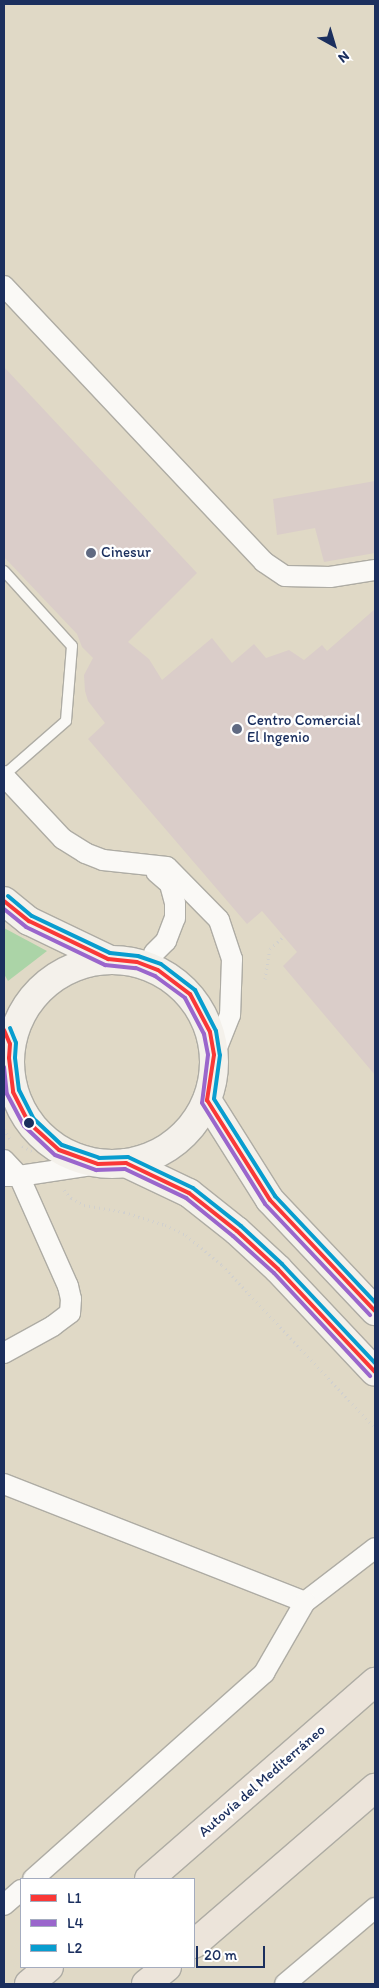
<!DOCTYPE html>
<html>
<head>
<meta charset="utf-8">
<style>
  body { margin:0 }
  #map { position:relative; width:379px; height:1988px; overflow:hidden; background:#e0d9c6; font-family:Itim,sans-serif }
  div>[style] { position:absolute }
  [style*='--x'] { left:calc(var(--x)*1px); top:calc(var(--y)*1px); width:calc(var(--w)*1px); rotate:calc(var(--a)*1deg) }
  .green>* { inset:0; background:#abd4a7 }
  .building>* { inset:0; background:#dacdc9 }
  .path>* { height:3px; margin-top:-1.5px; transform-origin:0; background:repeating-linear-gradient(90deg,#d1d0ce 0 1px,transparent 0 5px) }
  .roads { filter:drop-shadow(1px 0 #aeaca4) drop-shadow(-1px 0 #aeaca4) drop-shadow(0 1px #aeaca4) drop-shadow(0 -1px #aeaca4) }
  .lane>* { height:10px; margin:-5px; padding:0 5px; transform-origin:5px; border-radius:5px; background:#faf9f6 }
  .street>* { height:20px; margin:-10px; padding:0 10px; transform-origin:10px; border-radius:10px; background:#faf9f6 }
  .secondary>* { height:28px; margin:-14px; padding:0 14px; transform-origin:14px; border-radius:14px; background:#f4f1eb }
  .secondary>.ring { margin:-14px; padding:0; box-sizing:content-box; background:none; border:28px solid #f4f1eb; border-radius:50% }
  .highway>* { height:28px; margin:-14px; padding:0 14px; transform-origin:14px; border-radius:14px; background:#ece4da }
  .bus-1>* { height:4px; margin:-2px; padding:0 2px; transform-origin:2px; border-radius:2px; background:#fa3837 }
  .bus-2>* { height:4px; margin:-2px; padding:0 2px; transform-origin:2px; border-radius:2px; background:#9a66cc }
  .bus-3>* { height:4px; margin:-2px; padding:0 2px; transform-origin:2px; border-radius:2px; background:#089dcf }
  .dots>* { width:14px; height:14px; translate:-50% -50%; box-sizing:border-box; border:2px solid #fff; border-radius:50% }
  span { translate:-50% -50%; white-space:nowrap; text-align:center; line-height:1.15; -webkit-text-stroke:5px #fff; paint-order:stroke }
  .poi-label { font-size:15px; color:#1b2f5e }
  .left { translate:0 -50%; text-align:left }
  .street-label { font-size:15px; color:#1b2f5e }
  .frame { position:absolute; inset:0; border:5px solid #1b2f5e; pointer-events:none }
  .legend { position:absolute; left:20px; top:1878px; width:175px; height:90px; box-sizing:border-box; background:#fff; border:1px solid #a4acbf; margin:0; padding:6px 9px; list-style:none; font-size:15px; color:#1b2f5e }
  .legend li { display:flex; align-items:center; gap:10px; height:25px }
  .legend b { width:25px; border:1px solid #a4acbf }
  .north { position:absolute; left:309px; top:20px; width:50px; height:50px; -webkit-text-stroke:4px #fff; paint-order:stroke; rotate:141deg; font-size:14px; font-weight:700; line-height:20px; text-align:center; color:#1b2f5e }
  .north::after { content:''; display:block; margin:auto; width:18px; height:22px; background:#1b2f5e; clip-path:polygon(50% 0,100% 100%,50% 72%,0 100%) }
  .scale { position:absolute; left:196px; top:1946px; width:69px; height:22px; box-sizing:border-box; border:2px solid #1b2f5e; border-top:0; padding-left:6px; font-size:15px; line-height:18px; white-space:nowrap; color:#1b2f5e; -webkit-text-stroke:4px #fff; paint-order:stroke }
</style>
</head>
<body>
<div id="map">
  <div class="green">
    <div style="clip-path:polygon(4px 928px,47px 951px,8px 981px,4px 974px)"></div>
  </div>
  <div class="building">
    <div style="clip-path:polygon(4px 367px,197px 573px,128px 642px,149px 659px,162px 680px,212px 638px,232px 663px,254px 644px,266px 658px,289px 650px,304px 660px,322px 645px,327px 651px,375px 609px,375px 1075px,283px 966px,297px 952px,262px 911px,247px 924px,88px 739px,105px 723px,88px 701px,85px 691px,84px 675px,93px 658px,82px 647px,77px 634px,4px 557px)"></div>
    <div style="clip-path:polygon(375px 481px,375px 553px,324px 562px,315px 528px,277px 535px,273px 499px)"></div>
  </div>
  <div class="path">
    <div style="--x:265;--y:979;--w:30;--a:-81"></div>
    <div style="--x:270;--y:949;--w:19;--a:-43"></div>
    <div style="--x:4;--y:1129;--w:12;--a:59"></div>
    <div style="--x:22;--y:1146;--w:13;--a:27"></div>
    <div style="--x:64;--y:1190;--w:11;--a:49"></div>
    <div style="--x:71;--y:1198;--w:15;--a:28"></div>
    <div style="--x:84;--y:1205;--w:41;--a:9.9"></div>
    <div style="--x:124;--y:1212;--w:43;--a:17.6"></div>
    <div style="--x:165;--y:1225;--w:23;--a:25"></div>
    <div style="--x:186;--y:1235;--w:47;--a:39.8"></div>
    <div style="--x:222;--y:1265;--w:224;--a:46.8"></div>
  </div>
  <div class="roads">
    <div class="lane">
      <div style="--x:4;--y:571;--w:101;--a:47.8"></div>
      <div style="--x:72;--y:646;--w:75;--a:94.6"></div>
      <div style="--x:66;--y:721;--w:82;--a:138.9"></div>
    </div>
    <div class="street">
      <div style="--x:4;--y:286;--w:379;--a:46.7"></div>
      <div style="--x:264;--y:562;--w:25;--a:34"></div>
      <div style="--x:285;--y:576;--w:45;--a:1.3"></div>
      <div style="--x:330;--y:577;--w:46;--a:-8.8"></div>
      <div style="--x:4;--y:776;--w:86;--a:46.9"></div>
      <div style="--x:63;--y:839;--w:26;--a:32"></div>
      <div style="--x:85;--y:853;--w:19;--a:21"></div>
      <div style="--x:103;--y:860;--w:64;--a:6.2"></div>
      <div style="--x:167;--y:867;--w:74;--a:45.5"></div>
      <div style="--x:219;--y:920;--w:41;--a:71.6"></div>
      <div style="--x:232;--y:959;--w:56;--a:92"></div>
      <div style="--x:230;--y:1015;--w:43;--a:111.8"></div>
      <div style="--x:154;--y:953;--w:17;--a:-45"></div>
      <div style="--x:166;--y:941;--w:25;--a:-69"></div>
      <div style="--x:175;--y:918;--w:15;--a:-90"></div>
      <div style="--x:175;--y:903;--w:20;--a:-105"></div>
      <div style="--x:170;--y:884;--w:18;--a:-139"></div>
      <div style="--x:4;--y:1071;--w:14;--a:-69"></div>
      <div style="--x:4;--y:1160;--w:22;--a:47"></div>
      <div style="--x:19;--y:1176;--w:80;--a:-8.6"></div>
      <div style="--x:4;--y:1176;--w:15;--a:0"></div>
      <div style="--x:19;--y:1176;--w:120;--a:66"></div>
      <div style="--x:68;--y:1286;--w:13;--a:77"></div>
      <div style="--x:71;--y:1299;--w:14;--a:94"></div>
      <div style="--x:70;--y:1313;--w:21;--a:143"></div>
      <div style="--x:53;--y:1326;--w:56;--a:151.1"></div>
      <div style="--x:4;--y:1484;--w:323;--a:21.4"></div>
      <div style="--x:305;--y:1602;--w:88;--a:-37.6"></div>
      <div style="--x:33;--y:1879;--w:310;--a:-41.7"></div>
      <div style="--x:264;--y:1673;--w:82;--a:-60"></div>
      <div style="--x:4;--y:1905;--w:23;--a:-41"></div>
      <div style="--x:285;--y:1984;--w:118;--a:-40.2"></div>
    </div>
    <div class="secondary">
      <div style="--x:4;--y:901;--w:32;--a:39"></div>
      <div style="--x:29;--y:921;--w:88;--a:25.7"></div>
      <div class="ring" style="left:10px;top:960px;width:176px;height:176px"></div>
      <div style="--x:207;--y:1100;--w:118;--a:57.8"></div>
      <div style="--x:270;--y:1200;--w:153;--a:46.6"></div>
      <div style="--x:126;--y:1163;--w:70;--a:25.5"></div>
      <div style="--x:189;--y:1193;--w:61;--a:38.4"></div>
      <div style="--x:237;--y:1231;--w:56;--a:42.8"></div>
      <div style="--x:278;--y:1269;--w:141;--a:46.7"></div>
    </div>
    <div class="highway">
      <div style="--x:149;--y:1879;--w:300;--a:-41.1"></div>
      <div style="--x:194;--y:1944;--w:239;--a:-40.8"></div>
      <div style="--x:29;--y:1984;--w:26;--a:-40"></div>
      <div style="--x:146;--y:1984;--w:27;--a:-39"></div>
    </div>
  </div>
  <div class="bus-1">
    <div style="--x:4;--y:901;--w:32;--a:39"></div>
    <div style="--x:29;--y:921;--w:88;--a:25.7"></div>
    <div style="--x:108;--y:959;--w:29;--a:6"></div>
    <div style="--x:137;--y:962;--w:22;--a:21"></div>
    <div style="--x:158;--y:970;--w:40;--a:37"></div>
    <div style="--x:190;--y:994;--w:43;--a:62.2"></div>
    <div style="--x:210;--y:1032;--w:23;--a:80"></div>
    <div style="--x:214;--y:1055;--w:46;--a:98.8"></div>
    <div style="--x:207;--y:1100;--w:118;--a:57.8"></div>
    <div style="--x:270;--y:1200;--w:153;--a:46.6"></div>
    <div style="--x:4;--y:1030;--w:15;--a:67"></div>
    <div style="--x:10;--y:1044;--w:14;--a:94"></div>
    <div style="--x:9;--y:1058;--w:34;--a:83"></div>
    <div style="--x:13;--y:1092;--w:35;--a:63"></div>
    <div style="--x:29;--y:1123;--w:40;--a:42"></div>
    <div style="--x:59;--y:1150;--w:41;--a:19.7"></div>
    <div style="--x:98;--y:1164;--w:28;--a:-2"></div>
    <div style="--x:126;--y:1163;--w:70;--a:25.5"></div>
    <div style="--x:189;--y:1193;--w:61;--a:38.4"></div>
    <div style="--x:237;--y:1231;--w:56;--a:42.8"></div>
    <div style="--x:278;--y:1269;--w:141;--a:46.7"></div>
  </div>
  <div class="bus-2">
    <div style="--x:4;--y:909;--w:28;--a:39"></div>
    <div style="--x:26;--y:927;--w:88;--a:25.7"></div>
    <div style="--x:105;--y:965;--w:31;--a:6"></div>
    <div style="--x:136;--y:968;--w:21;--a:23"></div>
    <div style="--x:155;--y:976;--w:37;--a:36"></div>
    <div style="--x:185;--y:998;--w:41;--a:62.2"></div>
    <div style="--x:204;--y:1034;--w:21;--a:79"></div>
    <div style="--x:208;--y:1055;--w:48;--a:97.1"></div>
    <div style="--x:202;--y:1103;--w:119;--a:58"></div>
    <div style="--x:265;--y:1204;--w:153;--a:46.6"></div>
    <div style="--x:4;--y:1067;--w:27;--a:84"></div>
    <div style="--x:7;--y:1094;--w:36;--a:62"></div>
    <div style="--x:24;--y:1126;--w:42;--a:43.1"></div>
    <div style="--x:55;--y:1155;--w:44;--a:20.1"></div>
    <div style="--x:96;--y:1170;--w:29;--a:-2"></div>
    <div style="--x:125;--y:1169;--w:68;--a:25.4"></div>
    <div style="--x:186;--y:1198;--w:60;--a:39"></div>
    <div style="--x:233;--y:1236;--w:55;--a:42.1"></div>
    <div style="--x:274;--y:1273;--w:141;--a:47"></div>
  </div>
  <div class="bus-3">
    <div style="--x:8;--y:896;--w:31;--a:40"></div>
    <div style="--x:32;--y:916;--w:86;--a:25.4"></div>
    <div style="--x:110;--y:953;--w:28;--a:6"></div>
    <div style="--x:138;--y:956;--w:24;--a:19"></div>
    <div style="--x:161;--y:964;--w:43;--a:37.4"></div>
    <div style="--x:195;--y:990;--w:46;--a:62.9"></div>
    <div style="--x:216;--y:1031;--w:24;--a:81"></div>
    <div style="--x:220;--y:1055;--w:44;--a:97.8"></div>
    <div style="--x:214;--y:1099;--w:115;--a:57.8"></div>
    <div style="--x:275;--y:1196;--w:146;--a:46.7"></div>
    <div style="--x:10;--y:1028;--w:16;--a:68"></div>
    <div style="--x:16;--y:1043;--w:15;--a:94"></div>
    <div style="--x:15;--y:1058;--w:32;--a:83"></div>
    <div style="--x:19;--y:1090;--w:33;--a:63"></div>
    <div style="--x:34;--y:1119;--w:38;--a:43"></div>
    <div style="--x:62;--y:1145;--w:39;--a:19"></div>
    <div style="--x:99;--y:1158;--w:29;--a:-2"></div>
    <div style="--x:128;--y:1157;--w:72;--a:25.5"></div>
    <div style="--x:193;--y:1188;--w:61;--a:38.4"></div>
    <div style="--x:241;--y:1226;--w:56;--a:42.8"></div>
    <div style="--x:282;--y:1264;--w:136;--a:46.8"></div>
  </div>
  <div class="dots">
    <div style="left:91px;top:553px;background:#606a82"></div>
    <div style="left:237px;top:729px;background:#606a82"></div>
    <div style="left:29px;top:1123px;background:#1b2f5e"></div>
  </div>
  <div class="poi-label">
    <span class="left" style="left:101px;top:553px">Cinesur</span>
    <span class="left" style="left:247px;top:729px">Centro Comercial<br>El Ingenio</span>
  </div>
  <div class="street-label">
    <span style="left:262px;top:1781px;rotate:-41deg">Autovía del Mediterráneo</span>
  </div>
  <div class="frame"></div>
  <ul class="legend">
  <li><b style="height:6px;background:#fa3837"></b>L1</li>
  <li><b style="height:6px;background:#9a66cc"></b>L4</li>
  <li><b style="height:6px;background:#089dcf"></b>L2</li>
  </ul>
  <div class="north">N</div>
  <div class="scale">20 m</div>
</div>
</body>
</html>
